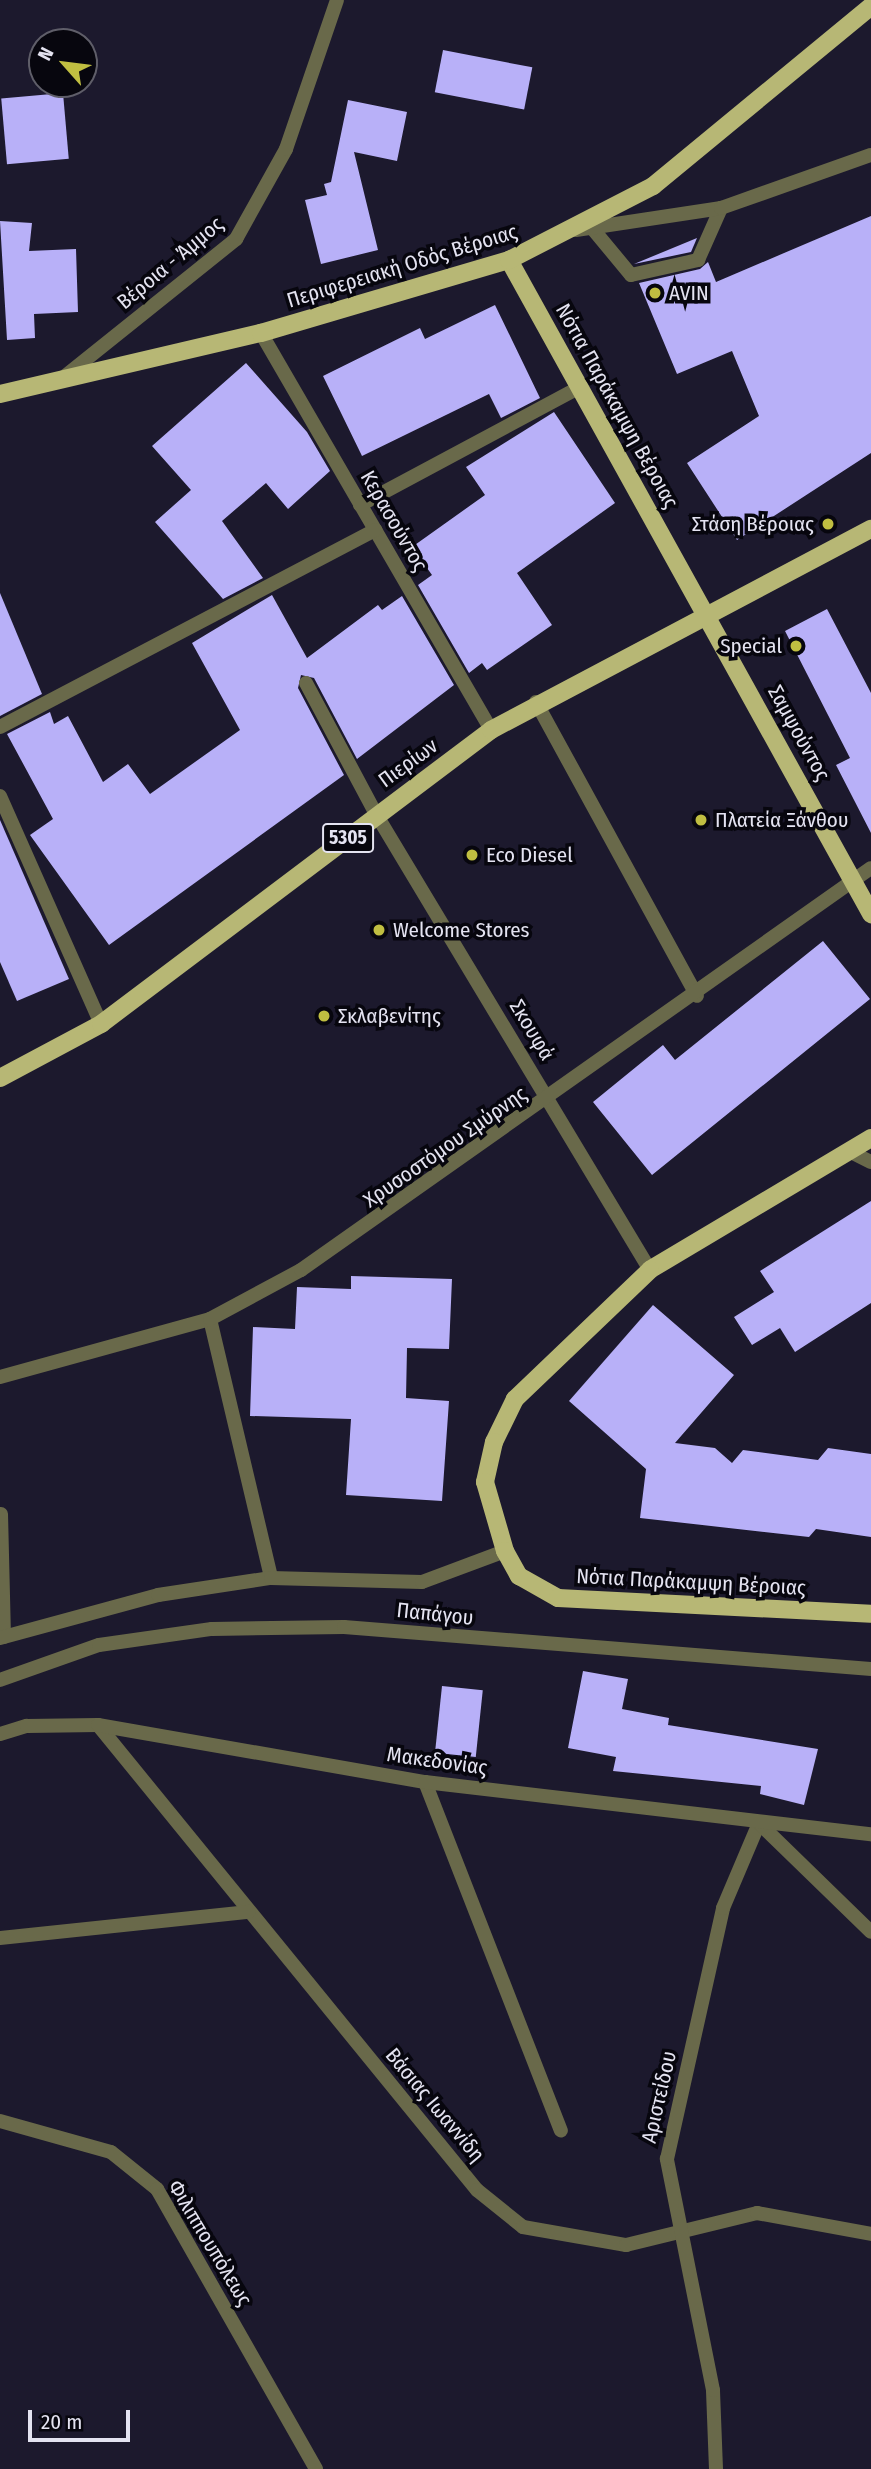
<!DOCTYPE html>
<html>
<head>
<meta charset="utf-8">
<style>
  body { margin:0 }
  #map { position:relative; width:871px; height:2469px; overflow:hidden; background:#1c192d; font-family:"Fira Sans Condensed",sans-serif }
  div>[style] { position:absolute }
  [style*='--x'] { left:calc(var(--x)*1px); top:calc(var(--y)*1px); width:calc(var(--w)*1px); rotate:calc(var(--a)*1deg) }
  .building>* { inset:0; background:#b8b0f8; transform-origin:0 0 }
  .service>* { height:14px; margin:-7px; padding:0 7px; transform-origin:7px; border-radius:7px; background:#69694a }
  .minor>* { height:14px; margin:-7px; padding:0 7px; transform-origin:7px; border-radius:7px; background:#69694a }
  .tertiary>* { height:14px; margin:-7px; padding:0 7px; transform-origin:7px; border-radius:7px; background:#69694a }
  .primary>* { height:18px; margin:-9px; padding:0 9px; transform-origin:9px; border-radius:9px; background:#b7b775 }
  .dots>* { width:19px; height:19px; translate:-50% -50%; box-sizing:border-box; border:4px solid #07060e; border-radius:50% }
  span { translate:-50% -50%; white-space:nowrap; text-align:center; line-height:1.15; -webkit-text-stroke:7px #07060e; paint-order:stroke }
  .shield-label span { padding:2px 5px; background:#07060e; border:2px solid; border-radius:5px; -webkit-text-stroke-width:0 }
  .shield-label { font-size:19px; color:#e4e3f1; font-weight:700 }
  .street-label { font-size:21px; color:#e4e3f1 }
  .poi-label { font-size:21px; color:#e4e3f1 }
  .left { translate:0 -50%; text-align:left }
  .right { translate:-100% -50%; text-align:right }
  .north { position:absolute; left:28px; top:28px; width:70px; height:70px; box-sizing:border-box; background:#07060e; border:2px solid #5f5e69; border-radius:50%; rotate:298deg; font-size:19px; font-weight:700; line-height:28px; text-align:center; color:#e4e3f1 }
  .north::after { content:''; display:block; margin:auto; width:24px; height:32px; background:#c0be41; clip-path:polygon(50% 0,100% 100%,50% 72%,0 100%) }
  .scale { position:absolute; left:28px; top:2410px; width:102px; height:32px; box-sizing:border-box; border:4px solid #e4e3f1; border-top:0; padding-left:9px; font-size:21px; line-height:24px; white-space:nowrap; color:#e4e3f1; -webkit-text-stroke:5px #07060e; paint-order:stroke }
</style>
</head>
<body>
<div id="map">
  <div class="building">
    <div style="left:443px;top:50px;width:91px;height:43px;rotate:11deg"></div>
    <div style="left:63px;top:93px;width:66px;height:62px;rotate:85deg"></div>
    <div style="clip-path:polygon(348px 100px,407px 112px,397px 161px,354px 152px,378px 250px,321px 264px,305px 200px,327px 195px,324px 184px,331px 182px)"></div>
    <div style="clip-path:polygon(871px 216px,871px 453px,737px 540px,687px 463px,759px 416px,732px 351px,677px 374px,639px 283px,700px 269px,708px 262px,716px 282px)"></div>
    <div style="clip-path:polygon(0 221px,32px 223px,29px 251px,76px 249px,78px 312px,34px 314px,35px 338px,7px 340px)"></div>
    <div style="clip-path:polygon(697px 238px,691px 252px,634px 264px)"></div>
    <div style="clip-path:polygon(495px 305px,540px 398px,501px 418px,489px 394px,362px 456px,323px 376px,420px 328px,425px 339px)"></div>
    <div style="clip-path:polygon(246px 363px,307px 432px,330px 471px,288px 509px,266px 483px,222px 521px,263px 578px,223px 599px,155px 522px,191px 490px,152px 446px)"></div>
    <div style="clip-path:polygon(554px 412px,615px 503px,517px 573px,552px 625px,487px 670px,482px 663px,469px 673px,418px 585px,432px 575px,412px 547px,485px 495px,466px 467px)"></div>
    <div style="clip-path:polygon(0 593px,42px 694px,0 716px)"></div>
    <div style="clip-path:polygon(272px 595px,307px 658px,378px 605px,382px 610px,402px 596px,454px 685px,357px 759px,314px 678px,301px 675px,298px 688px,344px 775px,109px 945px,30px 835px,53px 819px,7px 734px,50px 712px,54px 724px,68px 716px,103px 782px,128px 764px,150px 794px,240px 730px,192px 643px)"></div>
    <div style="clip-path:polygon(827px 609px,871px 693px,871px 833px,836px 765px,850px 758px,785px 631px)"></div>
    <div style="clip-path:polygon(0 820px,69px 979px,17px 1001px,0 962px)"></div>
    <div style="clip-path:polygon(823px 941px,870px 999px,652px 1175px,593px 1102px,663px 1045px,675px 1060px)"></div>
    <div style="clip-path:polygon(871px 1201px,871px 1303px,795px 1352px,780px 1328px,752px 1345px,734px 1317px,774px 1292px,760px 1271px)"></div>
    <div style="clip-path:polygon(351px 1276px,452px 1279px,449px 1349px,407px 1348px,406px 1398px,449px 1401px,442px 1501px,346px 1495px,351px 1419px,250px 1416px,253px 1327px,295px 1329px,297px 1287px,351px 1289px)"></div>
    <div style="clip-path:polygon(653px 1305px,734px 1375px,675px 1443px,715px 1448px,732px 1463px,743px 1450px,818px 1460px,828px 1448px,871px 1454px,871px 1537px,816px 1529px,809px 1537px,640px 1518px,646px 1469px,569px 1401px)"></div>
    <div style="clip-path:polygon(583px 1671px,628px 1679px,622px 1709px,669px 1718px,668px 1725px,818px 1749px,804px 1805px,760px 1794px,761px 1786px,613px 1771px,616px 1757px,568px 1748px)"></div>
    <div style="left:442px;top:1686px;width:41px;height:67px;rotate:6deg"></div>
  </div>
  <div class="service">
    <div style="--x:592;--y:228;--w:61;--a:50.3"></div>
    <div style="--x:631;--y:275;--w:69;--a:-12.6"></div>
    <div style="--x:698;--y:260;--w:57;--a:-66.1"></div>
    <div style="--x:360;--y:505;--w:250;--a:-28.2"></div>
    <div style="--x:306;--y:683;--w:149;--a:61.9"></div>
    <div style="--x:1;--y:1514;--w:123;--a:88.6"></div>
  </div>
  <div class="minor">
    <div style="--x:576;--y:230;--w:147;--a:-8.6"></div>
    <div style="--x:721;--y:208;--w:159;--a:-19.5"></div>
    <div style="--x:261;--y:333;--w:459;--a:59.9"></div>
    <div style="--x:536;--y:702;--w:335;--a:61.3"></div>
    <div style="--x:0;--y:727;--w:424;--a:-27.7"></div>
    <div style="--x:0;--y:796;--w:249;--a:66.1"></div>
    <div style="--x:376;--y:814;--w:532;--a:59"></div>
    <div style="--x:853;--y:1153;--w:20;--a:27"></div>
    <div style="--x:210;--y:1319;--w:266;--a:76.7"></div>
    <div style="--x:0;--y:1377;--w:218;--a:-15.4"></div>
    <div style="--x:210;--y:1319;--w:103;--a:-28.3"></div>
    <div style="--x:301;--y:1270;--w:697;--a:-35.19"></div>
    <div style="--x:0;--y:1638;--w:164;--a:-15.2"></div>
    <div style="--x:158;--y:1595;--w:114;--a:-8.6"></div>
    <div style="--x:271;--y:1578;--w:151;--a:1.5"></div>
    <div style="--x:422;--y:1582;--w:89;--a:-20.5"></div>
    <div style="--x:98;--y:1725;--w:600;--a:50.82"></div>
    <div style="--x:477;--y:2190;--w:59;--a:38.8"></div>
    <div style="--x:523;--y:2227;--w:105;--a:9.9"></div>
    <div style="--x:626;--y:2245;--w:135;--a:-13.7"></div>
    <div style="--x:757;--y:2213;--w:116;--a:10.4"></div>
    <div style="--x:425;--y:1782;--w:374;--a:68.7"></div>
    <div style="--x:0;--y:1938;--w:250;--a:-6"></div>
    <div style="--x:716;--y:2469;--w:79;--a:-92.2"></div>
    <div style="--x:713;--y:2390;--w:236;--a:-101.3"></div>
    <div style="--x:667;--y:2159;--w:257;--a:-77.4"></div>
    <div style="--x:723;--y:1908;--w:92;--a:-67"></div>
    <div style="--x:759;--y:1823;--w:156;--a:44.2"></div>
  </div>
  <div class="tertiary">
    <div style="--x:64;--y:377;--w:221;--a:-38.7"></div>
    <div style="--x:236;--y:239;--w:103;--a:-60.9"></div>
    <div style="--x:286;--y:149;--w:157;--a:-71.1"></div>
    <div style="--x:0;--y:1680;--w:105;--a:-19.5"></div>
    <div style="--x:99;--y:1645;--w:114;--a:-8.1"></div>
    <div style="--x:212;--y:1629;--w:132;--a:-0.9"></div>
    <div style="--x:344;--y:1627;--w:529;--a:4.56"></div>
    <div style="--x:0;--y:1734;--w:28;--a:-17"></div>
    <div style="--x:27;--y:1726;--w:71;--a:-0.8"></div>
    <div style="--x:98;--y:1725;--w:332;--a:9.9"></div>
    <div style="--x:425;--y:1782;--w:449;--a:6.7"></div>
    <div style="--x:0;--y:2121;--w:115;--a:15.6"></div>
    <div style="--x:111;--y:2152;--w:59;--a:38.8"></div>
    <div style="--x:157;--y:2189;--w:322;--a:60.4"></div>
  </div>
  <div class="primary">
    <div style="--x:509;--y:260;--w:748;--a:61.03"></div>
    <div style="--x:0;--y:394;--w:268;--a:-13.2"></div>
    <div style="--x:261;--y:333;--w:259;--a:-16.4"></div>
    <div style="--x:509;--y:260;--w:162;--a:-27.2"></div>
    <div style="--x:653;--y:186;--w:283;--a:-39.5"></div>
    <div style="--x:0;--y:1078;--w:115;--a:-28.1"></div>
    <div style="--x:101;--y:1024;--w:488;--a:-37"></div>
    <div style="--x:491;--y:730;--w:430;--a:-27.9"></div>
    <div style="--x:871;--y:1138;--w:257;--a:149.2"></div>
    <div style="--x:650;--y:1270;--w:187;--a:136.3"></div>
    <div style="--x:515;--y:1399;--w:48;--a:116"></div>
    <div style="--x:494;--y:1442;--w:41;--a:102.7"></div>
    <div style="--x:485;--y:1482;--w:72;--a:73.8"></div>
    <div style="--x:505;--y:1551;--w:29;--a:61"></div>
    <div style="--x:519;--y:1576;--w:45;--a:29.4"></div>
    <div style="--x:558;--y:1598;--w:313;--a:2.9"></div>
  </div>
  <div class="dots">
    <div style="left:655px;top:293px;background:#c0be41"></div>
    <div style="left:828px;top:524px;background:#c0be41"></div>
    <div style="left:796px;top:646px;background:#c0be41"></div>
    <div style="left:701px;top:820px;background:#c0be41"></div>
    <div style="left:472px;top:855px;background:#c0be41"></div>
    <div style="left:379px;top:930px;background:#c0be41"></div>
    <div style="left:324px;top:1016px;background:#c0be41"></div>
  </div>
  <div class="shield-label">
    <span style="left:348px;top:838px">5305</span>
  </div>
  <div class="street-label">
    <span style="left:170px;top:263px;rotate:-40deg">Βέροια - Άμμος</span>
    <span style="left:402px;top:266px;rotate:-17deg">Περιφερειακή Οδός Βέροιας</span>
    <span style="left:617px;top:406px;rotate:61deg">Νότια Παράκαμψη Βέροιας</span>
    <span style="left:394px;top:521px;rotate:60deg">Κερασούντος</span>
    <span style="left:799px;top:733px;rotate:61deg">Σαμψούντος</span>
    <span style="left:408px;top:763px;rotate:-36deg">Πιερίων</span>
    <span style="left:532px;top:1030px;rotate:59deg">Σκουφά</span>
    <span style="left:445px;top:1147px;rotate:-35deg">Χρυσοστόμου Σμύρνης</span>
    <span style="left:691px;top:1582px;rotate:3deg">Νότια Παράκαμψη Βέροιας</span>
    <span style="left:435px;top:1614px;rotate:6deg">Παπάγου</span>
    <span style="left:437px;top:1761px;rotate:8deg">Μακεδονίας</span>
    <span style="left:659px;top:2097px;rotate:-77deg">Αριστείδου</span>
    <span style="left:435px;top:2105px;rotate:50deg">Βάσιας Ιωαννίδη</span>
    <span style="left:210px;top:2243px;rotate:59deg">Φιλιππουπόλεως</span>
  </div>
  <div class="poi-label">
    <span class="left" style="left:669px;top:293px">AVIN</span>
    <span class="right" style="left:814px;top:524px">Στάση Βέροιας</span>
    <span class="right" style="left:782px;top:646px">Special</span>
    <span class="left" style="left:715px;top:820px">Πλατεία Ξάνθου</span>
    <span class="left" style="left:486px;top:855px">Eco Diesel</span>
    <span class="left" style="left:393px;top:930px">Welcome Stores</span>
    <span class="left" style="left:338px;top:1016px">Σκλαβενίτης</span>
  </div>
  <div class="north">N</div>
  <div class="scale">20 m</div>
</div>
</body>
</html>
